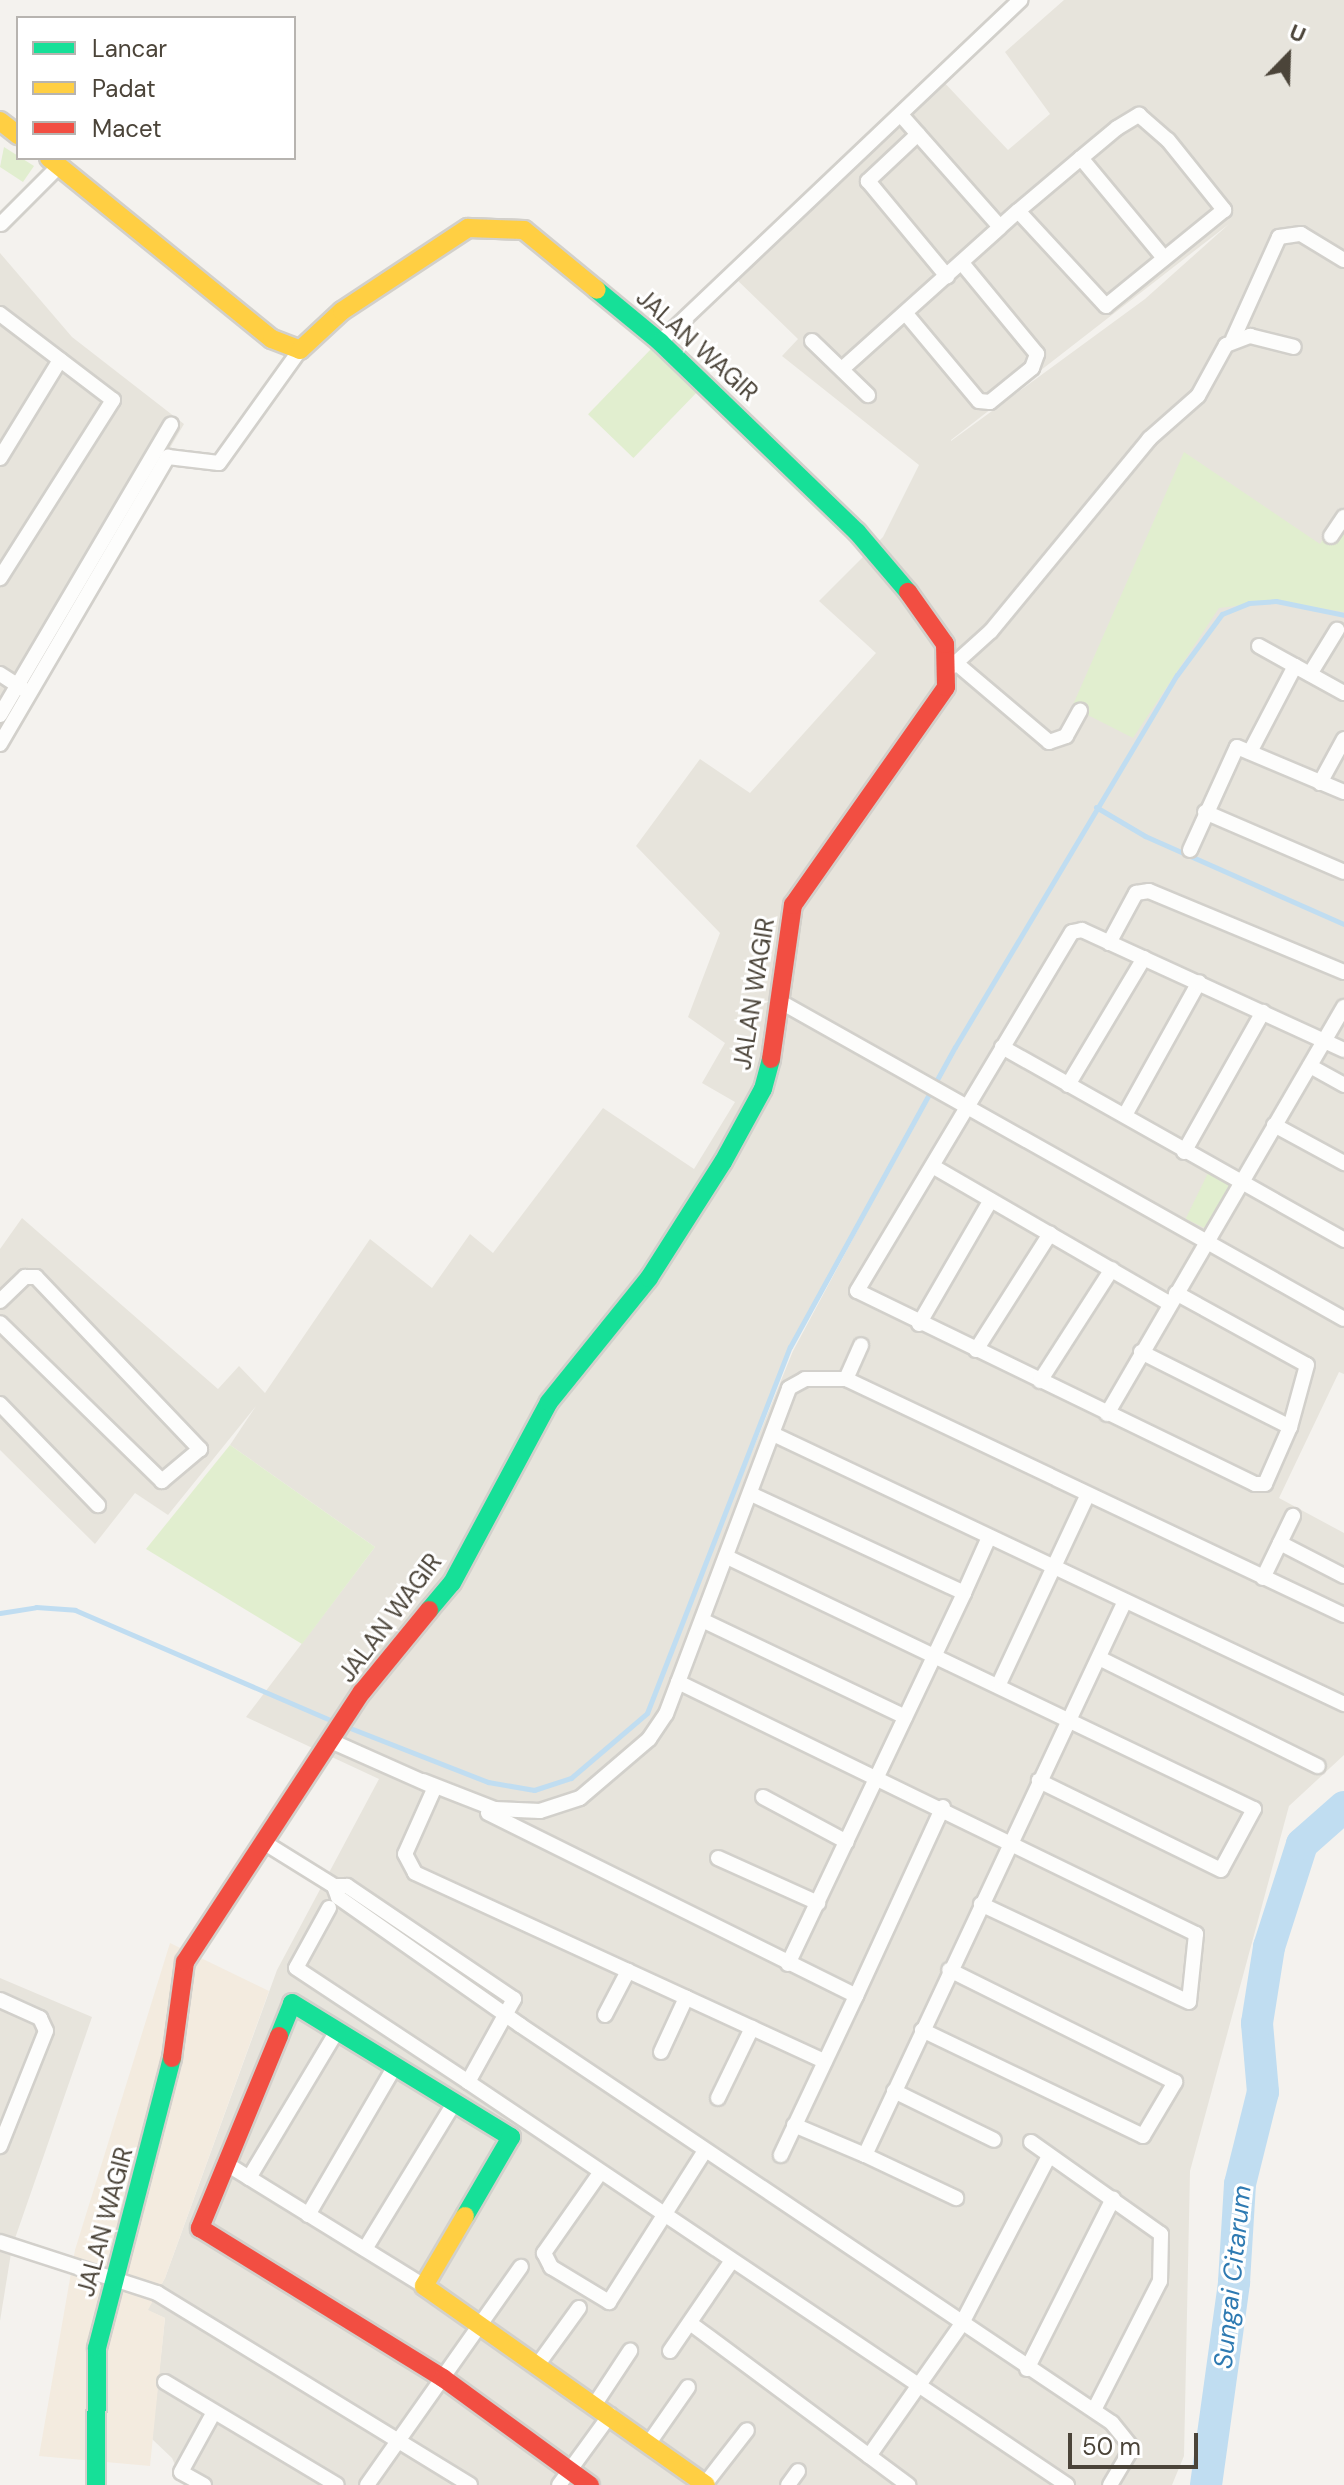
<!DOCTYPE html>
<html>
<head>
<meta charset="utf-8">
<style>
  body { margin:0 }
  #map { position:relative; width:1344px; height:2485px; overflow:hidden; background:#f4f2ee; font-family:"DM Sans",sans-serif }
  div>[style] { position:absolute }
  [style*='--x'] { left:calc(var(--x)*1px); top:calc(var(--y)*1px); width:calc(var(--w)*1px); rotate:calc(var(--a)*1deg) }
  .residential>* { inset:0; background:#e7e4dc }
  .commercial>* { inset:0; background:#f3ebdf }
  .green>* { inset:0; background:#e1eecf; transform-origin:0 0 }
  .stream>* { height:5px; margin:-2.5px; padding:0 2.5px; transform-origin:2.5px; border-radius:2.5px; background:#c0ddf1 }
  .river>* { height:32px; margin:-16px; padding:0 16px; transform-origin:16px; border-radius:16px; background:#c0ddf1 }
  .roads { filter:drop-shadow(2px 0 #d2d0cb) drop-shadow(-2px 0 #d2d0cb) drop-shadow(0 2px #d2d0cb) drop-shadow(0 -2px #d2d0cb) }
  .street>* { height:14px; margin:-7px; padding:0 7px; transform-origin:7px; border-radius:7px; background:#fdfdfc }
  .fast>* { height:18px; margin:-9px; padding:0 9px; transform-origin:9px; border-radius:9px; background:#16e098 }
  .slow>* { height:18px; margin:-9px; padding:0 9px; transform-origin:9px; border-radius:9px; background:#ffcf43 }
  .jam>* { height:18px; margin:-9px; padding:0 9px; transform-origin:9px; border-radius:9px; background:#f24e42 }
  span { translate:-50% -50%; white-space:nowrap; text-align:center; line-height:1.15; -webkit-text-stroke:6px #fff; paint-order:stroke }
  .street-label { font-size:24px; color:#4b4439 }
  .water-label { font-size:26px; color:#2e7ab2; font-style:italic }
  .legend { position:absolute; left:16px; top:16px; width:280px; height:144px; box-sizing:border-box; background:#fff; border:2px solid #b7b4b0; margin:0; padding:10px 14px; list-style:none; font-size:24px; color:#4b4439 }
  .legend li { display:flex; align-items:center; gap:16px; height:40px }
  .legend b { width:40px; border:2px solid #b7b4b0 }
  .north { position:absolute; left:1248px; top:16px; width:80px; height:80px; -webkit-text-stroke:6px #fff; paint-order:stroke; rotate:23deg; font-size:22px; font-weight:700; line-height:32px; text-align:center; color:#4b4439 }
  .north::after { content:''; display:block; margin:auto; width:28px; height:36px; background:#4b4439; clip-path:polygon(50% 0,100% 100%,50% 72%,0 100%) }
  .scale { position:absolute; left:1068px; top:2433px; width:130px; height:36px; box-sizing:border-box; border:4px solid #4b4439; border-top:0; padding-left:10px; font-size:24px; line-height:28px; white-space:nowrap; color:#4b4439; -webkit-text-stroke:6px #fff; paint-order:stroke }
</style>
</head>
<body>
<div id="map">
  <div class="residential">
    <div style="clip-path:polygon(evenodd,1064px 0,1344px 0,1344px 1374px,1339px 1372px,1279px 1498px,1344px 1533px,1344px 1755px,1289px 1806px,1190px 2171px,1184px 2456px,1172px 2485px,184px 2485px,172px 2458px,152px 2439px,165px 2318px,147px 2310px,165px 2278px,277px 1970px,379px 1779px,246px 1717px,375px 1547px,230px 1445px,256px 1406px,168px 1515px,135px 1493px,95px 1544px,0 1450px,0 1249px,22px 1218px,218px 1389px,239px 1366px,265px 1393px,370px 1239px,432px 1288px,470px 1234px,493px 1253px,603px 1108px,694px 1169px,735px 1102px,702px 1083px,725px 1043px,688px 1017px,720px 933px,636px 846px,700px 759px,750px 793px,876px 653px,819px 601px,883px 537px,919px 465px,782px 356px,798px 339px,733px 276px,940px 78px,1008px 150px,1050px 114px,1005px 52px,1064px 0,1229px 224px,1145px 299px,951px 441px,951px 440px,1229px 224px,1064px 0,863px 1220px,793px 1351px,690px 1604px,790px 1347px,863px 1220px)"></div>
    <div style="clip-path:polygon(0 253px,72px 337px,184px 424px,0 736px)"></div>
    <div style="clip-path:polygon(0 1978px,92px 2017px,12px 2247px,0 2321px)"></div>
  </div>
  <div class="commercial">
    <div style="clip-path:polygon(170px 1943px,269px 1991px,165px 2278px,148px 2310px,165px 2318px,150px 2466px,39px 2456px,75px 2250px)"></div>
  </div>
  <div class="green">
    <div style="clip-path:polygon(4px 147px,34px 166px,23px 182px,0 167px)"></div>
    <div style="left:652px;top:348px;width:63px;height:92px;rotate:44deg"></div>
    <div style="clip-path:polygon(1184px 452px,1320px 544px,1344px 508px,1344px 612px,1276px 601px,1219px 608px,1133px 738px,1072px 707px)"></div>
    <div style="left:1208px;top:1173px;width:25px;height:51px;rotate:26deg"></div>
    <div style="clip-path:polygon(230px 1445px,375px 1547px,302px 1644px,146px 1549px)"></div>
  </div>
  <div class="stream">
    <div style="--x:1096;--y:807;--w:57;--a:30.6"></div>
    <div style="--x:1145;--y:836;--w:218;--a:23.9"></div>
    <div style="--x:0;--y:1613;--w:36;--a:-9"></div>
    <div style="--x:36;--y:1607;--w:39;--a:4"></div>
    <div style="--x:75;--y:1610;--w:283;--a:23.3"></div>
    <div style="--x:345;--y:1726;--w:154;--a:21.4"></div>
    <div style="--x:488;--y:1782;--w:47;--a:9.9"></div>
    <div style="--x:534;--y:1790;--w:39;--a:-18"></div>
    <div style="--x:571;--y:1778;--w:100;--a:-40.5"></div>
    <div style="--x:647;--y:1713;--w:393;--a:-68.7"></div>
    <div style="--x:790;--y:1347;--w:342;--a:-61.2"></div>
    <div style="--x:955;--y:1047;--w:433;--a:-59.2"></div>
    <div style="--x:1177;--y:675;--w:76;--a:-53.6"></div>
    <div style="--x:1222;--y:614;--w:29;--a:-22"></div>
    <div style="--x:1249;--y:603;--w:27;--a:-4"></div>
    <div style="--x:1276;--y:601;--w:69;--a:11.6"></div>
  </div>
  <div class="river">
    <div style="--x:1206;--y:2485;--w:205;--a:-82.1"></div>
    <div style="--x:1234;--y:2282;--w:98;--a:-86.5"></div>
    <div style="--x:1240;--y:2184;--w:95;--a:-76"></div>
    <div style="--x:1263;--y:2092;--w:69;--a:-95"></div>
    <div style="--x:1257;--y:2023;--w:77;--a:-81"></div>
    <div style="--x:1269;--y:1947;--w:108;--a:-72.2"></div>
    <div style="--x:1302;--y:1844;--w:56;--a:-41.4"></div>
  </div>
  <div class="roads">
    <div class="street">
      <div style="--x:901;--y:115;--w:149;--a:48.5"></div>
      <div style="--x:1000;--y:227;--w:24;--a:-42"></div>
      <div style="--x:1018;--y:211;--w:82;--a:-40.1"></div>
      <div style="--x:1081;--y:158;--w:47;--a:-39.8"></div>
      <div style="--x:1117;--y:128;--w:26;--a:-31"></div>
      <div style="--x:1139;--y:115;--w:38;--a:41"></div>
      <div style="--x:1168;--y:140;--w:90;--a:51.3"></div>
      <div style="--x:1224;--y:210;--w:152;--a:140.9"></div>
      <div style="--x:1106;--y:306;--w:129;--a:-132.8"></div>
      <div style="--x:918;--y:134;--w:69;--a:136.8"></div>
      <div style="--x:868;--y:181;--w:124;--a:50.3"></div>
      <div style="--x:1081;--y:158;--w:130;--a:50.3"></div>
      <div style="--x:1;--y:224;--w:82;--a:-45"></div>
      <div style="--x:0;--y:314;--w:142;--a:37.3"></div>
      <div style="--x:113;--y:400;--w:211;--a:122.4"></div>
      <div style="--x:907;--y:315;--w:112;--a:50.1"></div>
      <div style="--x:979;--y:401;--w:11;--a:5"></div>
      <div style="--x:990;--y:402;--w:54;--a:-39"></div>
      <div style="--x:1032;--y:368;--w:15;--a:-70"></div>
      <div style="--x:1037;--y:354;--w:118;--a:-129.5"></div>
      <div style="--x:1233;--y:339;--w:112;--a:-65.7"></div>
      <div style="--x:1279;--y:237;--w:22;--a:-8"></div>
      <div style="--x:1301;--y:234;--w:50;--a:31.2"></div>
      <div style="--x:812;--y:341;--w:78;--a:44"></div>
      <div style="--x:660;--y:342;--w:497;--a:-43.5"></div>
      <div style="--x:842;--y:369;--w:212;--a:-41.9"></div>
      <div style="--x:0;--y:458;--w:115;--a:-58.5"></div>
      <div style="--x:1331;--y:536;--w:23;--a:-56"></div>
      <div style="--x:1259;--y:646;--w:41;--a:29.1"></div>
      <div style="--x:956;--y:663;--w:122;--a:40.3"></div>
      <div style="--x:1049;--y:742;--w:18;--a:-19"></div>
      <div style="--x:1066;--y:736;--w:29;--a:-61"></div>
      <div style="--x:950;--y:668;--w:55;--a:-42.1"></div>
      <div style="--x:991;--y:631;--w:249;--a:-50.5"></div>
      <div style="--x:1149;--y:439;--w:65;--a:-41.3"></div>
      <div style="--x:1198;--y:396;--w:58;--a:-61.2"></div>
      <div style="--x:1226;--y:345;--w:26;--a:-21"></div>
      <div style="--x:1250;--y:336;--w:45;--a:14"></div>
      <div style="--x:0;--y:674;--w:27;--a:33"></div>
      <div style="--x:1310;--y:674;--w:52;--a:-58.5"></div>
      <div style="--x:0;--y:715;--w:337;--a:-59.5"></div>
      <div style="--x:0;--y:744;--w:333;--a:-59.7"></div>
      <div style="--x:168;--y:457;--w:51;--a:6.7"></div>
      <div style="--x:219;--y:463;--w:139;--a:-54.4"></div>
      <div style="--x:1250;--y:752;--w:97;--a:-62.4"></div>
      <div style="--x:1295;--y:666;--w:56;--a:28.9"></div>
      <div style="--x:1320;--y:783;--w:50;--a:-61.4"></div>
      <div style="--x:1205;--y:812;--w:151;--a:23.3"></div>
      <div style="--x:1190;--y:850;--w:113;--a:-65.5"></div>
      <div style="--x:1237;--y:747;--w:116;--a:22.8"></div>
      <div style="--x:1109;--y:943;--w:57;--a:-61.6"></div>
      <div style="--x:1136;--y:893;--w:13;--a:-9"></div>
      <div style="--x:1149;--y:891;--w:211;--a:22.6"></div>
      <div style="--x:779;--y:1001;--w:648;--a:29.37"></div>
      <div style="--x:1002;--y:1047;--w:393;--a:29.4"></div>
      <div style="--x:1310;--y:1066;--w:39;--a:29"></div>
      <div style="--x:1068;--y:1085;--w:148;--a:-59.1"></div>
      <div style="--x:1125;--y:1115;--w:152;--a:-60.9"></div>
      <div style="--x:1274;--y:1125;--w:80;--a:28.5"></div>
      <div style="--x:1184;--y:1152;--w:161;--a:-60.6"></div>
      <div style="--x:934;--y:1167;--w:272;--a:30.1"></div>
      <div style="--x:1176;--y:1293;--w:149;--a:28.8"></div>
      <div style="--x:1307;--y:1365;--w:64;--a:105.3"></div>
      <div style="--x:1290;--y:1427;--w:62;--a:113.7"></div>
      <div style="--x:1265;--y:1484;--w:10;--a:180"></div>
      <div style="--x:1255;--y:1484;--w:442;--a:-154.1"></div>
      <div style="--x:857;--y:1291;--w:418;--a:-59.1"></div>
      <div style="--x:1072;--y:932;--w:10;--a:-11"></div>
      <div style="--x:1082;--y:930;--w:288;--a:24.6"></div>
      <div style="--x:0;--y:1301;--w:35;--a:-44"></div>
      <div style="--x:25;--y:1277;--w:11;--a:0"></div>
      <div style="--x:36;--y:1277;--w:238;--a:46.4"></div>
      <div style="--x:200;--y:1449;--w:50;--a:139.9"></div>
      <div style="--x:162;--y:1481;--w:226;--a:-135.7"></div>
      <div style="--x:919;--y:1324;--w:143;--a:-59.9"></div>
      <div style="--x:976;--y:1350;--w:138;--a:-57.5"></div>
      <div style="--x:1141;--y:1352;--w:167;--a:26.7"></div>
      <div style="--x:846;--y:1379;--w:37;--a:-66"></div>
      <div style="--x:1040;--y:1381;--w:133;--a:-57.3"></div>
      <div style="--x:0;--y:1404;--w:141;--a:45.9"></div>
      <div style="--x:1107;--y:1414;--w:471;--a:-59.8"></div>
      <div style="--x:773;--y:1434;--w:632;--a:25.31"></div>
      <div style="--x:751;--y:1494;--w:235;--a:24.9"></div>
      <div style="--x:964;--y:1593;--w:61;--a:-65.9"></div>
      <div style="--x:1280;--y:1543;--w:72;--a:27.3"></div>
      <div style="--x:727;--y:1557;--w:584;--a:25.56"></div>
      <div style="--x:1254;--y:1809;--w:69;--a:118.4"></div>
      <div style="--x:1221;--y:1870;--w:203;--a:-153.9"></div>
      <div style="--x:1263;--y:1578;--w:69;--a:-64.2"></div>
      <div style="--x:702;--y:1620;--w:225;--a:25.5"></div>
      <div style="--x:1099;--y:1658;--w:244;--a:26.3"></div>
      <div style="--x:678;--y:1682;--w:576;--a:25.94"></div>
      <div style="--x:1196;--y:1934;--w:68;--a:95.9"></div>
      <div style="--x:1189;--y:2002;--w:230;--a:-154.8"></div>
      <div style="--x:999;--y:1684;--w:208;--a:-64.9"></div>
      <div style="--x:331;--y:1741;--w:108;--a:24"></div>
      <div style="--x:423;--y:1781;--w:77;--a:21.3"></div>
      <div style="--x:495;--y:1809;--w:45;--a:2.5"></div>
      <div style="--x:540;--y:1811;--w:42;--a:-18"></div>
      <div style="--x:580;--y:1798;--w:91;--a:-40.5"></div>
      <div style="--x:649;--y:1739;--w:30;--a:-56"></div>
      <div style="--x:666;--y:1714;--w:348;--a:-69.3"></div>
      <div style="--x:789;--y:1388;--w:18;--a:-29"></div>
      <div style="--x:805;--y:1379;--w:41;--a:0"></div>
      <div style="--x:846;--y:1379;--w:551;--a:25.36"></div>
      <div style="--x:435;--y:1787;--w:73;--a:114.1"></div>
      <div style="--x:405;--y:1854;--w:21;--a:62"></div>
      <div style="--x:415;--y:1873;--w:451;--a:24.7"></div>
      <div style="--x:763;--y:1797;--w:95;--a:28.2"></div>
      <div style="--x:488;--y:1813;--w:411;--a:26.4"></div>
      <div style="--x:856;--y:1996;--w:176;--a:115.3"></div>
      <div style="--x:265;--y:1843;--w:81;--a:31.9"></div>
      <div style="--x:334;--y:1886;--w:12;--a:70"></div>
      <div style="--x:338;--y:1897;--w:223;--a:35.1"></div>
      <div style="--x:520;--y:2025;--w:713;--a:33.91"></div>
      <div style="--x:1112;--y:2423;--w:32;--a:51"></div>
      <div style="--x:1132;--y:2448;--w:43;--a:120.7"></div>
      <div style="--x:718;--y:1858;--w:110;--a:24.2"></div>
      <div style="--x:329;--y:1908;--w:68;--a:118.8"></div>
      <div style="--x:296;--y:1968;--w:206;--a:33.5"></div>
      <div style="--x:468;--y:2082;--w:95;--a:-61"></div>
      <div style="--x:514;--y:1999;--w:202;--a:-145.9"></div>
      <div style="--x:347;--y:1886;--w:13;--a:180"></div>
      <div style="--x:788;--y:1964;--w:411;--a:-64.6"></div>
      <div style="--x:856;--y:1996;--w:208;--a:-65.3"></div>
      <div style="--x:0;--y:2000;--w:44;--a:24.2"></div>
      <div style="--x:40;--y:2018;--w:14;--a:65"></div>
      <div style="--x:46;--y:2031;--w:124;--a:111.8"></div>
      <div style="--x:605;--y:2015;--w:50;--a:-62.4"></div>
      <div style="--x:922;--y:2030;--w:245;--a:25.6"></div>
      <div style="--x:1143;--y:2136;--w:63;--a:-59.3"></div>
      <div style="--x:1175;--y:2082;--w:252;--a:-153.6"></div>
      <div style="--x:661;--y:2052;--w:60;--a:-65.2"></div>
      <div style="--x:468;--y:2082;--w:722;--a:33.93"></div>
      <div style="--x:894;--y:2091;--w:111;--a:26.1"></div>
      <div style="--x:718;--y:2098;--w:78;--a:-64.1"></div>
      <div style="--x:794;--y:2125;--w:77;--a:22.9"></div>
      <div style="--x:865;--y:2155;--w:612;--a:-64.86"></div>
      <div style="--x:1031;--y:2142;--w:159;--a:35.3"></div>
      <div style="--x:1161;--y:2234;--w:47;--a:91.2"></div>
      <div style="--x:1160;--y:2281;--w:145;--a:117.1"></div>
      <div style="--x:865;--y:2155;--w:101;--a:25.3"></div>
      <div style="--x:225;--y:2163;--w:234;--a:31.7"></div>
      <div style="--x:600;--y:2173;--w:98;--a:125"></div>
      <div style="--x:544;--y:2253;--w:16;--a:63"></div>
      <div style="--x:551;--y:2267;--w:68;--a:31.1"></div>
      <div style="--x:609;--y:2302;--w:179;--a:-57.6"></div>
      <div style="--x:249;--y:2178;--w:171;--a:-59.1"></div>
      <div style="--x:308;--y:2215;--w:173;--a:-59.7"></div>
      <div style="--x:0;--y:2242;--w:165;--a:18"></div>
      <div style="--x:157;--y:2293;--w:367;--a:31.5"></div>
      <div style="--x:365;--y:2249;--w:171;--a:-58.6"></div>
      <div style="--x:690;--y:2323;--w:272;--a:36.6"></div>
      <div style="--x:670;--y:2351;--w:108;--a:-55.6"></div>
      <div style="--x:539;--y:2363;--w:68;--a:-54"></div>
      <div style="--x:1027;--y:2369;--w:191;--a:-63.2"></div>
      <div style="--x:165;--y:2382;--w:200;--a:30.9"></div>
      <div style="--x:595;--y:2404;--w:64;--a:-56.6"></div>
      <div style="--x:649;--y:2443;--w:68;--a:-55.1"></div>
      <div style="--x:869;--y:2456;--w:160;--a:-54.9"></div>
      <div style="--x:961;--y:2325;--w:188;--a:-62.5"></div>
      <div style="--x:705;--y:2484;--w:68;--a:-52.1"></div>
      <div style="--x:204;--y:2485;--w:26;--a:-151"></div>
      <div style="--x:181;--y:2472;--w:68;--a:-61.2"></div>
      <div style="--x:367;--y:2485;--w:267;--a:-54.8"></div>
      <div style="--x:559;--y:2485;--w:87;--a:-53.9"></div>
      <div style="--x:788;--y:2485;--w:17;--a:-54"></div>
    </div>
    <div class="fast">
      <div style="--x:597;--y:290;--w:82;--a:39.5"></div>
      <div style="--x:660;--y:342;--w:274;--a:44"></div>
      <div style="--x:857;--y:532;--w:79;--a:49.6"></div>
      <div style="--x:429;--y:1610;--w:35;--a:-50"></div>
      <div style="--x:452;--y:1583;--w:205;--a:-61.8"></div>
      <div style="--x:549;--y:1402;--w:159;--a:-51.1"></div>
      <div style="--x:649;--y:1278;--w:138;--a:-57.5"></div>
      <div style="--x:723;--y:1162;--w:83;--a:-61.3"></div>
      <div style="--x:763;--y:1089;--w:31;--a:-75"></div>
      <div style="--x:279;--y:2036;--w:35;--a:-68"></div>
      <div style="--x:292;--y:2003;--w:257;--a:31.5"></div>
      <div style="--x:511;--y:2137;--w:91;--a:120.2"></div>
      <div style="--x:96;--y:2485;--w:137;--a:-89.6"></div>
      <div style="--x:97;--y:2348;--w:300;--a:-75.5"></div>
    </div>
    <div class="slow">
      <div style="--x:0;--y:121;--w:23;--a:38"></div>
      <div style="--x:49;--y:158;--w:287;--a:39.1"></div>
      <div style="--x:272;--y:339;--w:30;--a:21"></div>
      <div style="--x:300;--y:350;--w:57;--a:-42.9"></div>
      <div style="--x:342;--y:311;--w:151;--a:-33.4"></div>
      <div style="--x:468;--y:228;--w:56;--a:2"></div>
      <div style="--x:524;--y:230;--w:94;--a:39.4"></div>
      <div style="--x:465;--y:2216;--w:81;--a:120.4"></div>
      <div style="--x:424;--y:2286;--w:345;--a:35.2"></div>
    </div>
    <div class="jam">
      <div style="--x:771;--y:1059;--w:156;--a:-81.9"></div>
      <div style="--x:793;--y:905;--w:266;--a:-54.9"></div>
      <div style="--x:946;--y:687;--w:43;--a:-91.3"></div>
      <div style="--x:945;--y:644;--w:64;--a:-125.4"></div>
      <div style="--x:279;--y:2036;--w:208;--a:112.4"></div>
      <div style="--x:200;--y:2228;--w:286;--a:31.7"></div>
      <div style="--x:443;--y:2378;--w:182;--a:36.1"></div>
      <div style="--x:172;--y:2058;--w:97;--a:-82.3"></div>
      <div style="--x:185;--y:1962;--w:323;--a:-56.8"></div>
      <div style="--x:362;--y:1692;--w:106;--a:-50.7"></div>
    </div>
  </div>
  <div class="street-label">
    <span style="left:697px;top:345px;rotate:42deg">JALAN WAGIR</span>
    <span style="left:754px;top:994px;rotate:-81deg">JALAN WAGIR</span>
    <span style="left:390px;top:1618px;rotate:-53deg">JALAN WAGIR</span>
    <span style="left:105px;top:2222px;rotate:-75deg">JALAN WAGIR</span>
  </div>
  <div class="water-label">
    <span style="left:1233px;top:2277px;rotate:-84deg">Sungai Citarum</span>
  </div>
  <ul class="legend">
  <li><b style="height:10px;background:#16e098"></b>Lancar</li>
  <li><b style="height:10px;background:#ffcf43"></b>Padat</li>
  <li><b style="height:10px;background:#f24e42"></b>Macet</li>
  </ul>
  <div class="north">U</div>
  <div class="scale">50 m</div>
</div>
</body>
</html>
